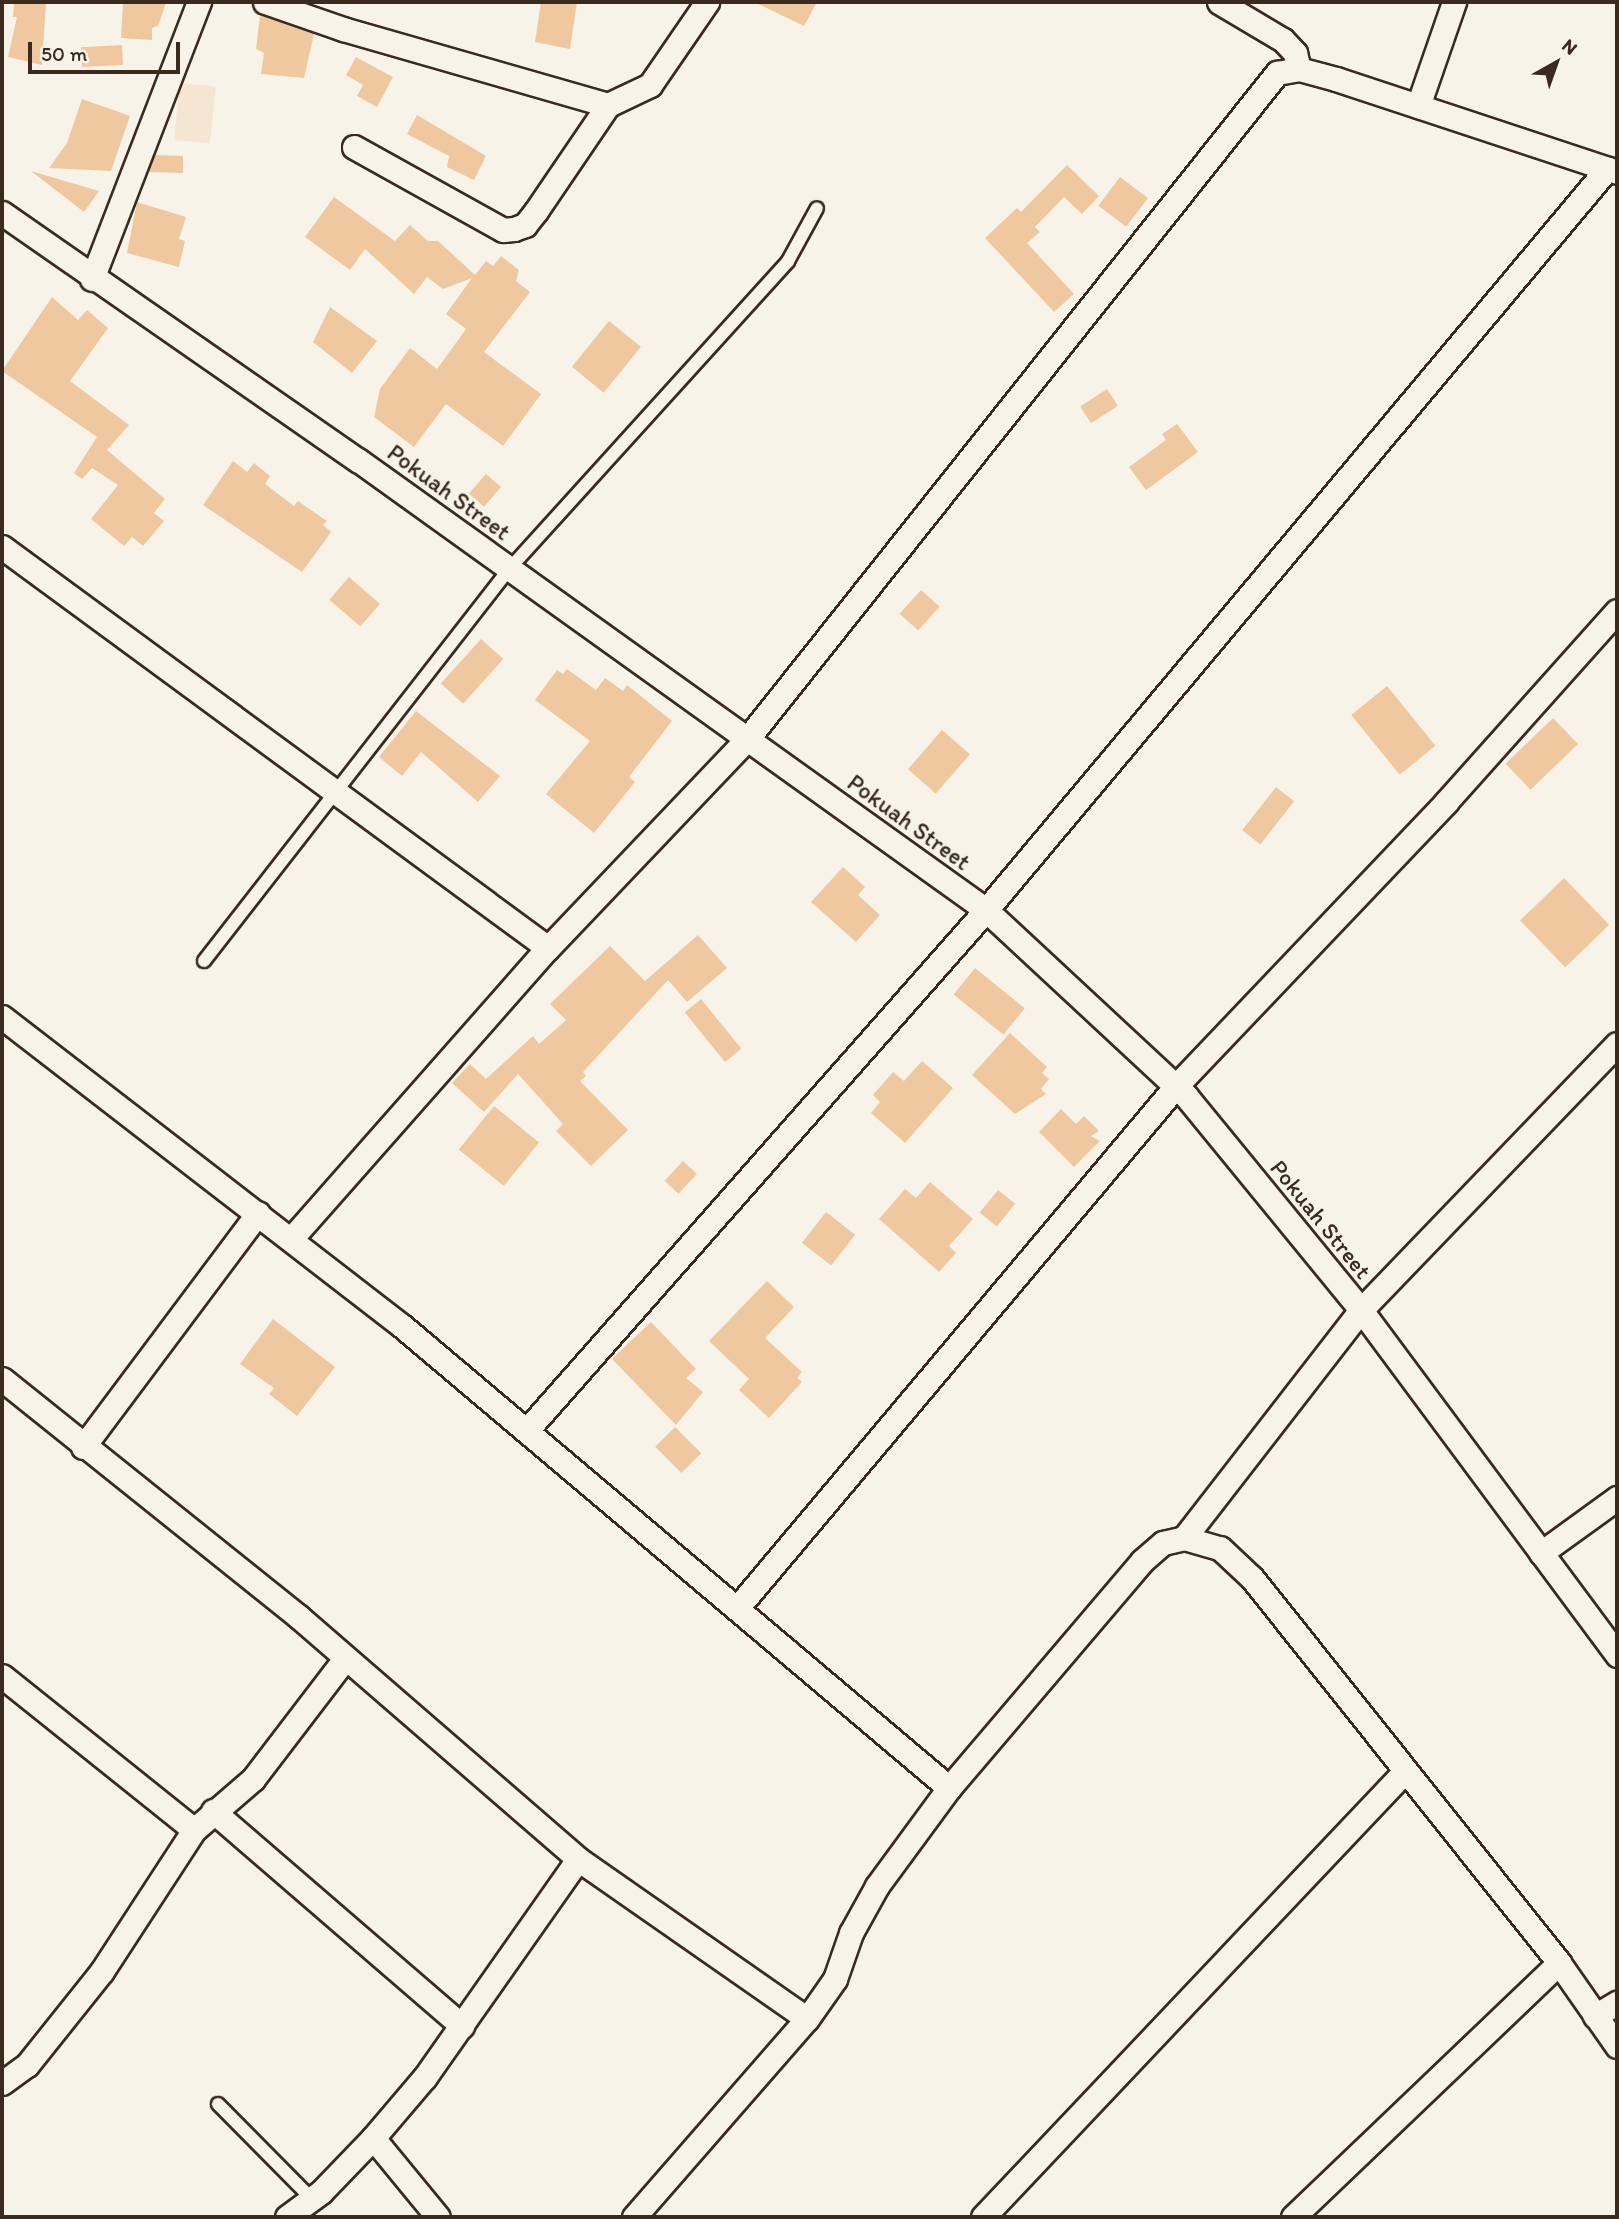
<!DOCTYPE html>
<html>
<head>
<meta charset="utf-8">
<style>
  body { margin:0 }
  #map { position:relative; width:1619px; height:2219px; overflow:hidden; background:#f7f3e8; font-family:Itim,sans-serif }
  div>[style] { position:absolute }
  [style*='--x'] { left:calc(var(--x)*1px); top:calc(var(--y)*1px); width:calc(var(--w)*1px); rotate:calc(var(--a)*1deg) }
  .built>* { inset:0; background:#f5e6d2; transform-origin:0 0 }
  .building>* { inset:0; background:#f0c8a0; transform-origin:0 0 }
  .roads { filter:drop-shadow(2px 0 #3b2a1e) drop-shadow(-2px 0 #3b2a1e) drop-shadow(0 2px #3b2a1e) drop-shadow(0 -2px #3b2a1e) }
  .lane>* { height:12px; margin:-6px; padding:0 6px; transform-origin:6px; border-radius:6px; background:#f7f3e8 }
  .street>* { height:23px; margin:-11.5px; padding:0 11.5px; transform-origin:11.5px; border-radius:11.5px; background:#f7f3e8 }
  span { translate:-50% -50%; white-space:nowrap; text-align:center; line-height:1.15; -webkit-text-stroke:5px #f7f3e8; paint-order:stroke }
  .street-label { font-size:24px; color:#3b2a1e }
  .frame { position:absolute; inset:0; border:4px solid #3b2a1e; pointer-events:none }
  .north { position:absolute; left:1521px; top:28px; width:70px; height:70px; -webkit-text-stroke:5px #f7f3e8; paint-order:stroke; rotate:40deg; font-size:19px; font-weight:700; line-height:28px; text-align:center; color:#3b2a1e }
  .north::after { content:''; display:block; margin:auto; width:24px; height:32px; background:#3b2a1e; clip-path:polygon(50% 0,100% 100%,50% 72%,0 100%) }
  .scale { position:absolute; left:28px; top:42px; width:152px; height:32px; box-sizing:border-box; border:4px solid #3b2a1e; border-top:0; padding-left:9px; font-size:21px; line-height:24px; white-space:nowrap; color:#3b2a1e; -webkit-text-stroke:5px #f7f3e8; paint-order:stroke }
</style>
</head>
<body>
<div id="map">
  <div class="built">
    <div style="left:180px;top:83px;width:36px;height:57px;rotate:6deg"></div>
  </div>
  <div class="building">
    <div style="clip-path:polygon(14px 2px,46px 2px,42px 65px,8px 57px,17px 17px,13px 17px)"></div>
    <div style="clip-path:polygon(123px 2px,166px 3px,158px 26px,152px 28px,152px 40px,121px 38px)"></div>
    <div style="clip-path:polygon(541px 2px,577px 2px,570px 49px,535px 42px)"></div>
    <div style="clip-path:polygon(754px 2px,817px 2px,804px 26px)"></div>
    <div style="clip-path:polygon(260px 15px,314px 34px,304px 78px,261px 74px,264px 53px,256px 49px)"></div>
    <div style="left:122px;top:45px;width:20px;height:41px;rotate:87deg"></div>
    <div style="clip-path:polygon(356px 57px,393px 77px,377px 107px,357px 96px,363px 85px,346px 75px)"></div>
    <div style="clip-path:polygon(82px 99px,130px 116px,111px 171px,49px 168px,67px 143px)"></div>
    <div style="clip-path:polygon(417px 115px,486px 156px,474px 180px,447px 167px,449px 156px,407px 134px)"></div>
    <div style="clip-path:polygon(155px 155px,183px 156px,183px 173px,149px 172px)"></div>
    <div style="clip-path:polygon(1067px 165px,1099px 196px,1082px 214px,1064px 197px,1035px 227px,1040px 232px,1027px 243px,1074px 294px,1054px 312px,985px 238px,1017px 208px,1021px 212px)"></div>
    <div style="clip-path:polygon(31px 171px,99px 191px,84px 212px)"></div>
    <div style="left:1120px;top:177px;width:35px;height:36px;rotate:37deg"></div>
    <div style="clip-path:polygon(334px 197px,395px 241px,410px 225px,428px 241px,438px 241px,475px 275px,486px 261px,493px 266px,501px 256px,519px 270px,516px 281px,530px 292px,484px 352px,541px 394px,503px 446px,446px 404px,414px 447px,374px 417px,380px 389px,410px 348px,437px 369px,466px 329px,446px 314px,472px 278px,443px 289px,427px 277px,414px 294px,365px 249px,350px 270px,305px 237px)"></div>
    <div style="clip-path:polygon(137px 202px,186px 217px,179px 239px,185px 241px,179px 267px,127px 253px)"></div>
    <div style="clip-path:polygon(52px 297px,78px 320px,87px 310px,108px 328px,70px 381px,129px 425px,107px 450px,165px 499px,154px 513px,164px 521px,143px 546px,132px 537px,124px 546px,91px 519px,118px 485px,92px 468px,82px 479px,74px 473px,97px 437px,2px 371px)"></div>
    <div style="clip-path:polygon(330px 307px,377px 341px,352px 373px,313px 342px)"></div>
    <div style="left:609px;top:321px;width:41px;height:59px;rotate:39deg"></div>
    <div style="left:1107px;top:389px;width:20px;height:32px;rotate:57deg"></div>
    <div style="clip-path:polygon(1177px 424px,1198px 452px,1146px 490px,1129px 467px,1166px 440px,1162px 434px)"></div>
    <div style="clip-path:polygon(233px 461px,247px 472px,254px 463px,270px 476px,265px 484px,294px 506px,298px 501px,327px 521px,323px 525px,331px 532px,302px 572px,203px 505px)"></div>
    <div style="left:486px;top:474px;width:20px;height:26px;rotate:41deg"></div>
    <div style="left:349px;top:577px;width:41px;height:30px;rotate:41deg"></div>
    <div style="left:921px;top:590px;width:25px;height:32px;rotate:42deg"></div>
    <div style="left:481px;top:639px;width:30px;height:60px;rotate:42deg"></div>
    <div style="clip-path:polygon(567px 669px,596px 690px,605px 678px,623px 691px,627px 685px,672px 721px,629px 777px,635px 782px,594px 833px,546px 794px,590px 741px,535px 700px,557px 670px,563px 674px)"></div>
    <div style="left:1387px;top:686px;width:77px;height:46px;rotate:51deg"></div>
    <div style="clip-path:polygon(416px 711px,500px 776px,478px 802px,421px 752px,402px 776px,379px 757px)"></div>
    <div style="left:1553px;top:718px;width:36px;height:66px;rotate:46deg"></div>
    <div style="left:942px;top:730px;width:37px;height:52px;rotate:41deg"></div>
    <div style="left:1276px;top:787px;width:23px;height:55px;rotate:38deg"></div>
    <div style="clip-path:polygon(843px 867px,865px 887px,858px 895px,880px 915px,856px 942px,811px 902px)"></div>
    <div style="left:1564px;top:878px;width:65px;height:61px;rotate:46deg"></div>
    <div style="clip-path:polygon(698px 935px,727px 968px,687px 1002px,668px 980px,583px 1072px,586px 1076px,580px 1081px,628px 1130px,591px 1166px,556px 1131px,563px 1124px,518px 1074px,484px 1112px,452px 1083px,470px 1064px,486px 1079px,533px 1036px,539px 1044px,566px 1020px,550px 1004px,610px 946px,645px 981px)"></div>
    <div style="left:975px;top:968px;width:64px;height:34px;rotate:39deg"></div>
    <div style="left:701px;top:999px;width:64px;height:21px;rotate:51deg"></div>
    <div style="clip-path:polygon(1010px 1033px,1047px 1067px,1042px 1073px,1049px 1079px,1041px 1089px,1046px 1094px,1015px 1114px,972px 1075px)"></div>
    <div style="clip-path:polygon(922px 1061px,953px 1088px,905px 1143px,871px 1113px,880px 1102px,873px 1095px,893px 1072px,904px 1081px)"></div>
    <div style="left:494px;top:1106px;width:58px;height:56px;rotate:39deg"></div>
    <div style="clip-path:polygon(1061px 1109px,1076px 1124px,1084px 1116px,1099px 1131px,1091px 1136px,1100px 1141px,1074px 1167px,1039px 1132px)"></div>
    <div style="left:683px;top:1161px;width:19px;height:27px;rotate:43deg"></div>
    <div style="clip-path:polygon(930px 1182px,973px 1219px,949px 1246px,956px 1253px,939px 1272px,879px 1219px,905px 1189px,916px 1198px)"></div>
    <div style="left:998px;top:1190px;width:22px;height:29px;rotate:39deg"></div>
    <div style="left:826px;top:1212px;width:37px;height:39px;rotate:38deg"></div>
    <div style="clip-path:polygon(767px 1281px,794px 1307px,765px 1338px,802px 1372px,797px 1378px,802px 1382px,769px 1418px,739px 1390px,749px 1379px,709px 1341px)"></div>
    <div style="clip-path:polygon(273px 1319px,335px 1367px,297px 1416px,269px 1394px,274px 1388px,240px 1364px)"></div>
    <div style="clip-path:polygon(651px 1322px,696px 1369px,686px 1378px,703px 1392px,676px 1425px,612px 1359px)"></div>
    <div style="left:675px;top:1427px;width:37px;height:28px;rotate:45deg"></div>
  </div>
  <div class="roads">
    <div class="lane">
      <div style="--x:204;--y:961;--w:498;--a:-52.1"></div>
      <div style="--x:510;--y:568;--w:414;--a:-47.8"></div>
      <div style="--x:788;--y:261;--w:60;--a:-61.3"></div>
      <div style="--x:218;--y:2104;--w:134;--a:45.3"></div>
    </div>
    <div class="street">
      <div style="--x:265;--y:2;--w:83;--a:19.1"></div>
      <div style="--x:343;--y:29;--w:276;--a:16"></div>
      <div style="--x:608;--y:105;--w:47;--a:-25.5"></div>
      <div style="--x:650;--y:85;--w:101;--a:-55.5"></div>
      <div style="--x:1219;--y:2;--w:74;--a:30.7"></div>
      <div style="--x:1283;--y:40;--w:18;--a:47"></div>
      <div style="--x:1295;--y:53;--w:16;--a:76"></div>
      <div style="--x:1418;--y:106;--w:110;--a:-70.9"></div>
      <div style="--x:354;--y:147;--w:171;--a:29.1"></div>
      <div style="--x:503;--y:230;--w:11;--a:-5"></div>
      <div style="--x:514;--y:229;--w:12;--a:-20"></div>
      <div style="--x:525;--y:225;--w:18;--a:-52"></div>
      <div style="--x:536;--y:211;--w:128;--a:-55.8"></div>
      <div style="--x:2;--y:213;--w:433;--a:34.8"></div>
      <div style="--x:358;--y:460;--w:773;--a:35.62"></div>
      <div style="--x:986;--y:910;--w:273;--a:42.9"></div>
      <div style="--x:1186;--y:1096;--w:276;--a:50.7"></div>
      <div style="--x:1361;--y:1310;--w:430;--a:53.4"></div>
      <div style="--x:92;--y:279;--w:297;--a:-68.9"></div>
      <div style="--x:2;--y:547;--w:677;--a:36.29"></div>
      <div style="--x:2;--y:1017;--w:505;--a:37.69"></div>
      <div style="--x:402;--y:1326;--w:716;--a:40.18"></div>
      <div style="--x:291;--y:1239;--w:388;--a:-48.6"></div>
      <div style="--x:548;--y:948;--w:290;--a:-46.4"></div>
      <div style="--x:748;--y:738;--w:850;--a:-51.5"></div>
      <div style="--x:1277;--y:73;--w:22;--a:-10"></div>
      <div style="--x:1299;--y:69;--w:38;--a:15"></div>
      <div style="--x:1336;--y:79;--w:296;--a:18.3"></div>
      <div style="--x:2;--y:1379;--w:381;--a:38.7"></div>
      <div style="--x:299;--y:1617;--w:369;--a:40.9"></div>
      <div style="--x:578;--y:1859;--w:279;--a:34.9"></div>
      <div style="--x:527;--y:1430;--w:694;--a:-48.57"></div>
      <div style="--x:986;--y:910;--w:967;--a:-50.04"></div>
      <div style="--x:83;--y:1447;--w:292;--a:-53.2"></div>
      <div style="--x:1184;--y:1538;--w:289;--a:-52.2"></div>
      <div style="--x:1361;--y:1310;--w:369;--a:-46.1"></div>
      <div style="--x:1541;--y:1553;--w:94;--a:-35.9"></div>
      <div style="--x:738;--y:1607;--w:681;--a:-49.95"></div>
      <div style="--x:1176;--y:1086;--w:392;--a:-46.4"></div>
      <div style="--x:1446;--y:802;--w:256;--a:-48.2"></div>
      <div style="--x:2;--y:1676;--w:246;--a:38.7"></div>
      <div style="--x:194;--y:1830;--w:78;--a:-40.8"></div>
      <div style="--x:253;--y:1779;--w:150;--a:-52.6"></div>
      <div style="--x:213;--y:1811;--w:329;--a:40.8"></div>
      <div style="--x:1595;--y:2016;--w:26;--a:-31"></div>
      <div style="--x:2;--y:2083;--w:31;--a:-36"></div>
      <div style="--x:27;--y:2065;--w:120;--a:-51.4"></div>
      <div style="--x:102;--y:1971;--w:168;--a:-56.9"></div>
      <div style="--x:373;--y:2138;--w:102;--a:50.6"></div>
      <div style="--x:287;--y:2217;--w:42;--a:-36.3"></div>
      <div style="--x:321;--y:2192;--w:75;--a:-46.1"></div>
      <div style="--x:373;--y:2138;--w:80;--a:-49.6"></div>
      <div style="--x:425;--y:2077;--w:266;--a:-54.9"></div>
      <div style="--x:634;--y:2217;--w:263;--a:-48.9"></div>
      <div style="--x:807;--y:2019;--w:49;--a:-55"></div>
      <div style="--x:835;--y:1979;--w:49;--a:-70.8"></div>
      <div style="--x:851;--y:1933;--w:54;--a:-61"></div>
      <div style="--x:877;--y:1886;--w:122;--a:-53.7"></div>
      <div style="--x:949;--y:1788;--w:298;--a:-49.6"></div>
      <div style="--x:1142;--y:1561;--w:28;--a:-41"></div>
      <div style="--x:1163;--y:1543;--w:22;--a:-13"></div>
      <div style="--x:1184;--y:1538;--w:37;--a:16"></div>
      <div style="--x:1220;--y:1548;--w:44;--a:43.2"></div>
      <div style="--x:1252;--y:1578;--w:492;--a:51.4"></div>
      <div style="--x:1559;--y:1963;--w:101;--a:55.1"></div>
      <div style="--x:983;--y:2217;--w:614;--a:-46.58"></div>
      <div style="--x:1293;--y:2217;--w:368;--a:-43.7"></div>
    </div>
  </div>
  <div class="street-label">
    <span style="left:449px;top:492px;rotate:36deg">Pokuah Street</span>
    <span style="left:909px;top:822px;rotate:36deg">Pokuah Street</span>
    <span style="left:1321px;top:1219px;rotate:51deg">Pokuah Street</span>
  </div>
  <div class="frame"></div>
  <div class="north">N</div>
  <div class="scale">50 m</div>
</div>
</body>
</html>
